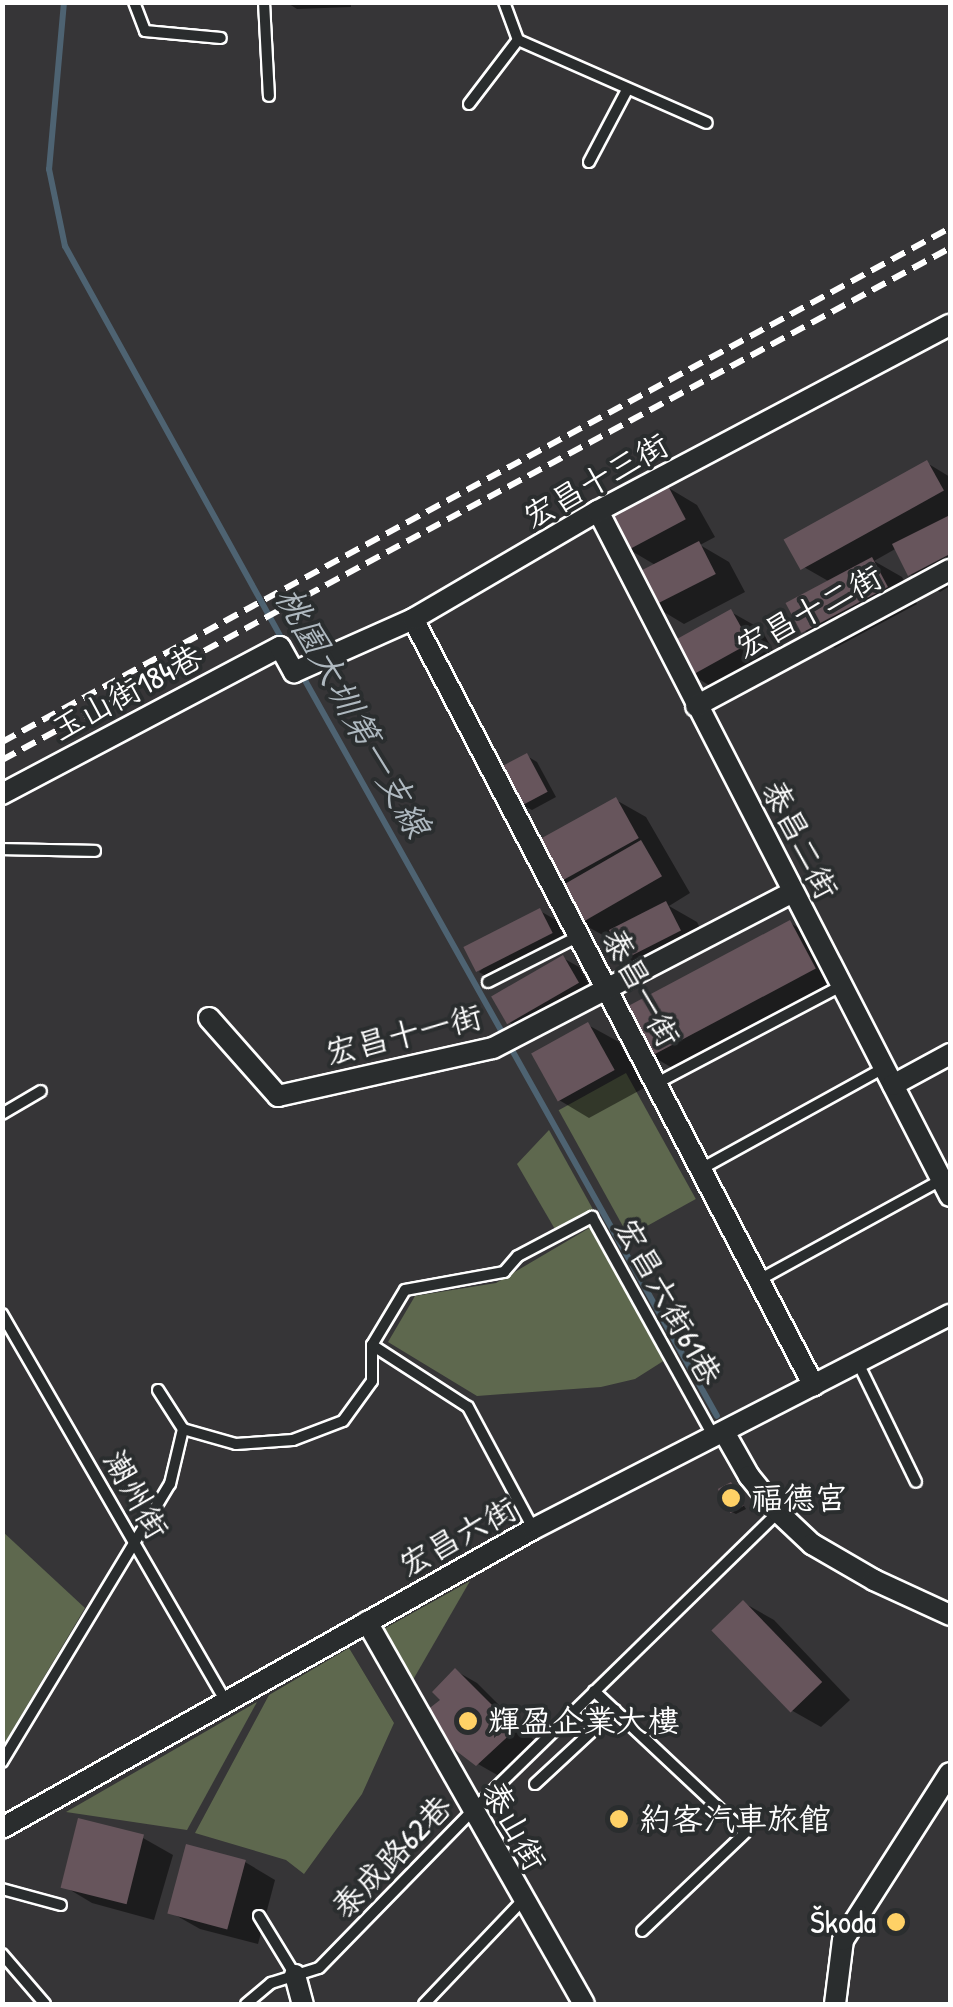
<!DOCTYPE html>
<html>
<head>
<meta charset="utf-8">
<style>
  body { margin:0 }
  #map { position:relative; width:953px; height:2007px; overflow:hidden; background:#363537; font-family:"Patrick Hand","LXGW WenKai TC",sans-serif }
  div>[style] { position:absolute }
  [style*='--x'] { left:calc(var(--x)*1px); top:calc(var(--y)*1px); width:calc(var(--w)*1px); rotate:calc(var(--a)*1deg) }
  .green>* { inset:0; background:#5e684e; transform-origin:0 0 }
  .shadow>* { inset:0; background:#0007 }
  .stream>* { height:6px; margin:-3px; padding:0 3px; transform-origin:3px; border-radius:3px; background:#4e6372 }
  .building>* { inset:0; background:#67555c; transform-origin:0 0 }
  .roads { filter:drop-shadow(2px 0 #fff) drop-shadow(-2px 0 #fff) drop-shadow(0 2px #fff) drop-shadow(0 -2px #fff) }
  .service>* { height:10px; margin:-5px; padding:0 5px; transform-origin:5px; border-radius:5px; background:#2a2d2e }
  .minor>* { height:20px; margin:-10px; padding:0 10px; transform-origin:10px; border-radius:10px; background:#2a2d2e }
  .rail>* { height:6px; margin-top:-3px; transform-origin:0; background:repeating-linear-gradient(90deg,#fff 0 15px,transparent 0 23px) }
  .dots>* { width:28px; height:28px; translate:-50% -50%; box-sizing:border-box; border:5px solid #2a2d2e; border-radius:50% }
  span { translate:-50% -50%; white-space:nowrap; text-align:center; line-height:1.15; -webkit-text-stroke:8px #2a2d2e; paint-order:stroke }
  .street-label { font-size:32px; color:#fff }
  .poi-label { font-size:32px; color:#fff }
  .left { translate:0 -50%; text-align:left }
  .right { translate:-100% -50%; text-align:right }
  .water-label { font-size:35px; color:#afb9c0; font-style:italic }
  .frame { position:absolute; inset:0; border:5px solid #fff; pointer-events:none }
</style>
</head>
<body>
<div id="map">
  <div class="green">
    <div style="left:626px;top:1073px;width:144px;height:77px;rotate:61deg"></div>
    <div style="clip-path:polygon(549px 1130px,595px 1213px,556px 1231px,517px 1164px)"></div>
    <div style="clip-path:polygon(591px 1227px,665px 1360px,635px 1379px,601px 1387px,477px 1396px,388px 1342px,415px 1296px,496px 1283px)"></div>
    <div style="clip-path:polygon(2px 1531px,85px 1608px,3px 1746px,2px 1746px)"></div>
    <div style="clip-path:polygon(470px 1581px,410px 1685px,382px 1630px)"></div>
    <div style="clip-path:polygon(349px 1648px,394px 1723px,362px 1794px,304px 1874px,286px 1860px,195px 1833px,269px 1695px)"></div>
    <div style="clip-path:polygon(257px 1702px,187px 1830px,66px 1812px)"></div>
  </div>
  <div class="shadow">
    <div style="clip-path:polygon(286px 2px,351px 2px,351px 7px,297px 9px)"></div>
    <div style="clip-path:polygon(927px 463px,950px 477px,950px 586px,940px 592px,910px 574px,897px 548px,874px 561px,902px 577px,917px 604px,835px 648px,805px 631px,830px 582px,802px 566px)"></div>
    <div style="clip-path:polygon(667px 487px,697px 505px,715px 537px,700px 545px,729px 562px,745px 592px,684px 624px,654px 606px,657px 566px,630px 550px)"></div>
    <div style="clip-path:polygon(731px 612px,761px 629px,779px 661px,722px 693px,692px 675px)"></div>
    <div style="clip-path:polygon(527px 756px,537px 762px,556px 797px,532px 810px,522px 805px)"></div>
    <div style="clip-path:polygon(616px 800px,646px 817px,690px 893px,669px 906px,697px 922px,710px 948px,656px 975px,625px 957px,615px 936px,610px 939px,579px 922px,566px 885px,559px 881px)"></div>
    <div style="clip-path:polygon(540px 911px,556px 920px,567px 942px,494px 981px,479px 972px)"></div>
    <div style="clip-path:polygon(790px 923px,821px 941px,845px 985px,681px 1073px,650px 1055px)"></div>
    <div style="clip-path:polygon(563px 958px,579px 967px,593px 992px,523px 1030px,507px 1021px)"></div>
    <div style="clip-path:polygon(588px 1025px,619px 1042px,644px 1088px,589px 1118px,559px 1100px)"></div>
    <div style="clip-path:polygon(731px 1485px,746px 1509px,736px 1514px,732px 1512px)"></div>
    <div style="clip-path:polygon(744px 1603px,774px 1620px,850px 1700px,821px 1727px,791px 1710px)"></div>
    <div style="clip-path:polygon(456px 1671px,477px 1683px,536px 1742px,499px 1776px,478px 1764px,444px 1700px)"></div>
    <div style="clip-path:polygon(143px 1838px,173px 1855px,154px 1920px,92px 1903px,62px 1885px)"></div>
    <div style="clip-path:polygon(187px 1847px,245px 1862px,275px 1880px,258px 1944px,200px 1929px,170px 1912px)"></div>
  </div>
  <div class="stream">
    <div style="--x:64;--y:2;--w:168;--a:95.1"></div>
    <div style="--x:49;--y:169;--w:79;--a:78.3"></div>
    <div style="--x:65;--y:246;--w:453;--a:61.1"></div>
    <div style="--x:302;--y:675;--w:849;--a:60.75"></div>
  </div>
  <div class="building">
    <div style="left:927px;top:460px;width:35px;height:164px;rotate:61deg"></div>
    <div style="left:667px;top:484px;width:40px;height:68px;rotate:62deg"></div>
    <div style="clip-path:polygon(950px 515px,950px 554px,908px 576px,892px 544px)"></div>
    <div style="left:699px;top:541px;width:37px;height:73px;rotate:63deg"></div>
    <div style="left:872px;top:557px;width:34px;height:98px;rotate:62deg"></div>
    <div style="left:731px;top:609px;width:39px;height:69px;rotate:61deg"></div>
    <div style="left:527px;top:753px;width:44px;height:32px;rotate:62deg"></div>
    <div style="left:616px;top:797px;width:47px;height:94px;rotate:61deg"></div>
    <div style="left:641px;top:840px;width:42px;height:96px;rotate:60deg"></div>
    <div style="left:666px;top:901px;width:33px;height:64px;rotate:63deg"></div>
    <div style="left:540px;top:908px;width:28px;height:86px;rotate:63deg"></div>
    <div style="left:790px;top:920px;width:55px;height:189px;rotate:62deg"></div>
    <div style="left:563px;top:955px;width:32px;height:83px;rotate:60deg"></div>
    <div style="left:588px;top:1022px;width:55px;height:65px;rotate:61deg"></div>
    <div style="left:731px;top:1482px;width:27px;height:15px;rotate:62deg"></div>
    <div style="left:743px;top:1600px;width:114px;height:44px;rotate:46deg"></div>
    <div style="clip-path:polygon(455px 1668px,516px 1729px,476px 1766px,442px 1740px,422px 1714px,440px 1700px,432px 1692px)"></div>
    <div style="left:78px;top:1818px;width:68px;height:72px;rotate:14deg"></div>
    <div style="left:186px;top:1844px;width:62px;height:72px;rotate:15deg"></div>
  </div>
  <div class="roads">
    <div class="service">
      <div style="--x:134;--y:2;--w:31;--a:69"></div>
      <div style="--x:145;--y:31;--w:76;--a:5.3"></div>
      <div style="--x:264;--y:2;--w:94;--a:87"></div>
      <div style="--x:504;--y:2;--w:40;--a:69.8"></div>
      <div style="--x:518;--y:40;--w:206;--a:23.7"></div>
      <div style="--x:469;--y:104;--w:81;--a:-52.6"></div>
      <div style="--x:589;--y:162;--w:81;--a:-62.2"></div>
      <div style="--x:2;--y:849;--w:93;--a:1.2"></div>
      <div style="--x:488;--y:982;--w:102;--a:-26.8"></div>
      <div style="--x:657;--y:1083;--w:208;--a:-27.8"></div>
      <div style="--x:2;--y:1114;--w:45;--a:-30.5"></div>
      <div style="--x:701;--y:1169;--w:209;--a:-28.9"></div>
      <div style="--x:759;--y:1280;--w:208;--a:-28.8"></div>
      <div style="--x:2;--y:1314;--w:447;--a:60"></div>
      <div style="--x:372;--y:1345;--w:64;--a:-59"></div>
      <div style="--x:405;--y:1290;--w:101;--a:-10.3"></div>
      <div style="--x:504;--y:1272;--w:21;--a:-49"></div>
      <div style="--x:518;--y:1256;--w:84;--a:-27.8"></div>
      <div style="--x:592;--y:1217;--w:252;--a:61"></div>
      <div style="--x:858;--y:1363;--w:132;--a:64"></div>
      <div style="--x:158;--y:1390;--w:46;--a:57.3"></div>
      <div style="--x:183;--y:1429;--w:55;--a:15.8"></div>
      <div style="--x:236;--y:1444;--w:57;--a:-4"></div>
      <div style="--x:293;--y:1440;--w:53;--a:-20.8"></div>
      <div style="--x:343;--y:1421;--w:49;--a:-54.1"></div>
      <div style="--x:372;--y:1381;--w:36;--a:-90"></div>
      <div style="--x:372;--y:1345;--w:114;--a:32.9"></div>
      <div style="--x:468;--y:1407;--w:137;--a:61.8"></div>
      <div style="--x:594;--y:1691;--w:207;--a:43.2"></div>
      <div style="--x:745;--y:1833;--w:142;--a:136.4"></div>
      <div style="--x:2;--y:1762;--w:325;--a:-58.9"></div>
      <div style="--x:170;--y:1484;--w:57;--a:-76.7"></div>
      <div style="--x:535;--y:1784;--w:109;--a:-42.8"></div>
      <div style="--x:2;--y:1889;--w:61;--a:15.2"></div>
      <div style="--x:259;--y:1916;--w:69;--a:58.6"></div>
      <div style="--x:2;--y:1954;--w:66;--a:49.3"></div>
      <div style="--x:246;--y:2004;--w:33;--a:-40"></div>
      <div style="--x:271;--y:1983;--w:50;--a:-17.4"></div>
      <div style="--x:319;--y:1968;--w:219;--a:-45.7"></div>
      <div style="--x:472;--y:1811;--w:428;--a:-44.3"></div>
      <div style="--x:424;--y:2004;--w:142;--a:-46.4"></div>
    </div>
    <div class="minor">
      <div style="--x:598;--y:511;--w:770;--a:62.8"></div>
      <div style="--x:413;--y:619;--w:865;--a:62.4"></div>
      <div style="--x:696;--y:706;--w:288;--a:-28.2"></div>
      <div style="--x:2;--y:794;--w:314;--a:-27.9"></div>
      <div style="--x:280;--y:647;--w:29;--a:61"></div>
      <div style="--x:294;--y:672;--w:130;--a:-24"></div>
      <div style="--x:413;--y:619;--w:214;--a:-30.3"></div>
      <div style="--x:598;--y:511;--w:398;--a:-27.9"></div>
      <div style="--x:209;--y:1018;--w:104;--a:48.5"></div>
      <div style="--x:278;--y:1096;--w:220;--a:-12.6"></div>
      <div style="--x:493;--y:1048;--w:338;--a:-27.5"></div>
      <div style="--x:893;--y:1085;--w:65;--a:-28.5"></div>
      <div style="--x:724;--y:1432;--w:51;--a:60.4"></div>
      <div style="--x:749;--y:1476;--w:46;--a:51.1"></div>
      <div style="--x:778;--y:1512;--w:47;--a:43.3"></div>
      <div style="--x:812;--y:1544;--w:72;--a:30.1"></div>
      <div style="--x:874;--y:1580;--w:84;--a:24.7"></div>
      <div style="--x:367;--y:1622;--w:439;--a:60.4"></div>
      <div style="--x:2;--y:1828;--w:609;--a:-29.38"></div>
      <div style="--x:533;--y:1529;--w:469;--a:-27.2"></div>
      <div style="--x:295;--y:1975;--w:30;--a:75"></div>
      <div style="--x:835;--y:2004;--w:64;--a:-82.9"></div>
      <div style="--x:843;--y:1940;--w:198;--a:-57.4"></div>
    </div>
  </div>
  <div class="rail">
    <div style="--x:2;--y:742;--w:1078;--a:-28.47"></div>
    <div style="--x:2;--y:760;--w:1077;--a:-28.37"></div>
  </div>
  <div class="dots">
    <div style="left:731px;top:1498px;background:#ffd166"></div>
    <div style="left:468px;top:1721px;background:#ffd166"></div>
    <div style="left:619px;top:1819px;background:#ffd166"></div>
    <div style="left:896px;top:1922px;background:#ffd166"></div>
  </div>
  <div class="street-label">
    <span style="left:596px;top:481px;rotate:-29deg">宏昌十三街</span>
    <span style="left:809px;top:612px;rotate:-28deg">宏昌十二街</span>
    <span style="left:127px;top:693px;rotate:-28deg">玉山街184巷</span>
    <span style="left:800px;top:840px;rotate:63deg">泰昌二街</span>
    <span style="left:641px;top:988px;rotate:62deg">泰昌一街</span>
    <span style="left:404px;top:1035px;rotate:-14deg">宏昌十一街</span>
    <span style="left:668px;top:1302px;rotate:61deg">宏昌六街61巷</span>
    <span style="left:136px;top:1495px;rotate:60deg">潮州街</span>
    <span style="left:458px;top:1537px;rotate:-29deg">宏昌六街</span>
    <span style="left:514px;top:1826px;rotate:61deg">泰山街</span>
    <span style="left:392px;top:1857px;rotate:-46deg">泰成路62巷</span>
  </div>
  <div class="poi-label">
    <span class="left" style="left:751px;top:1498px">福德宮</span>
    <span class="left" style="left:488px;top:1721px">輝盈企業大樓</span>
    <span class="left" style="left:639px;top:1819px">約客汽車旅館</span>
    <span class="right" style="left:876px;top:1922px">Škoda</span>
  </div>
  <div class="water-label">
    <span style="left:353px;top:712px;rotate:61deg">桃園大圳第一支線</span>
  </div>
  <div class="frame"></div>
</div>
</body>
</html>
